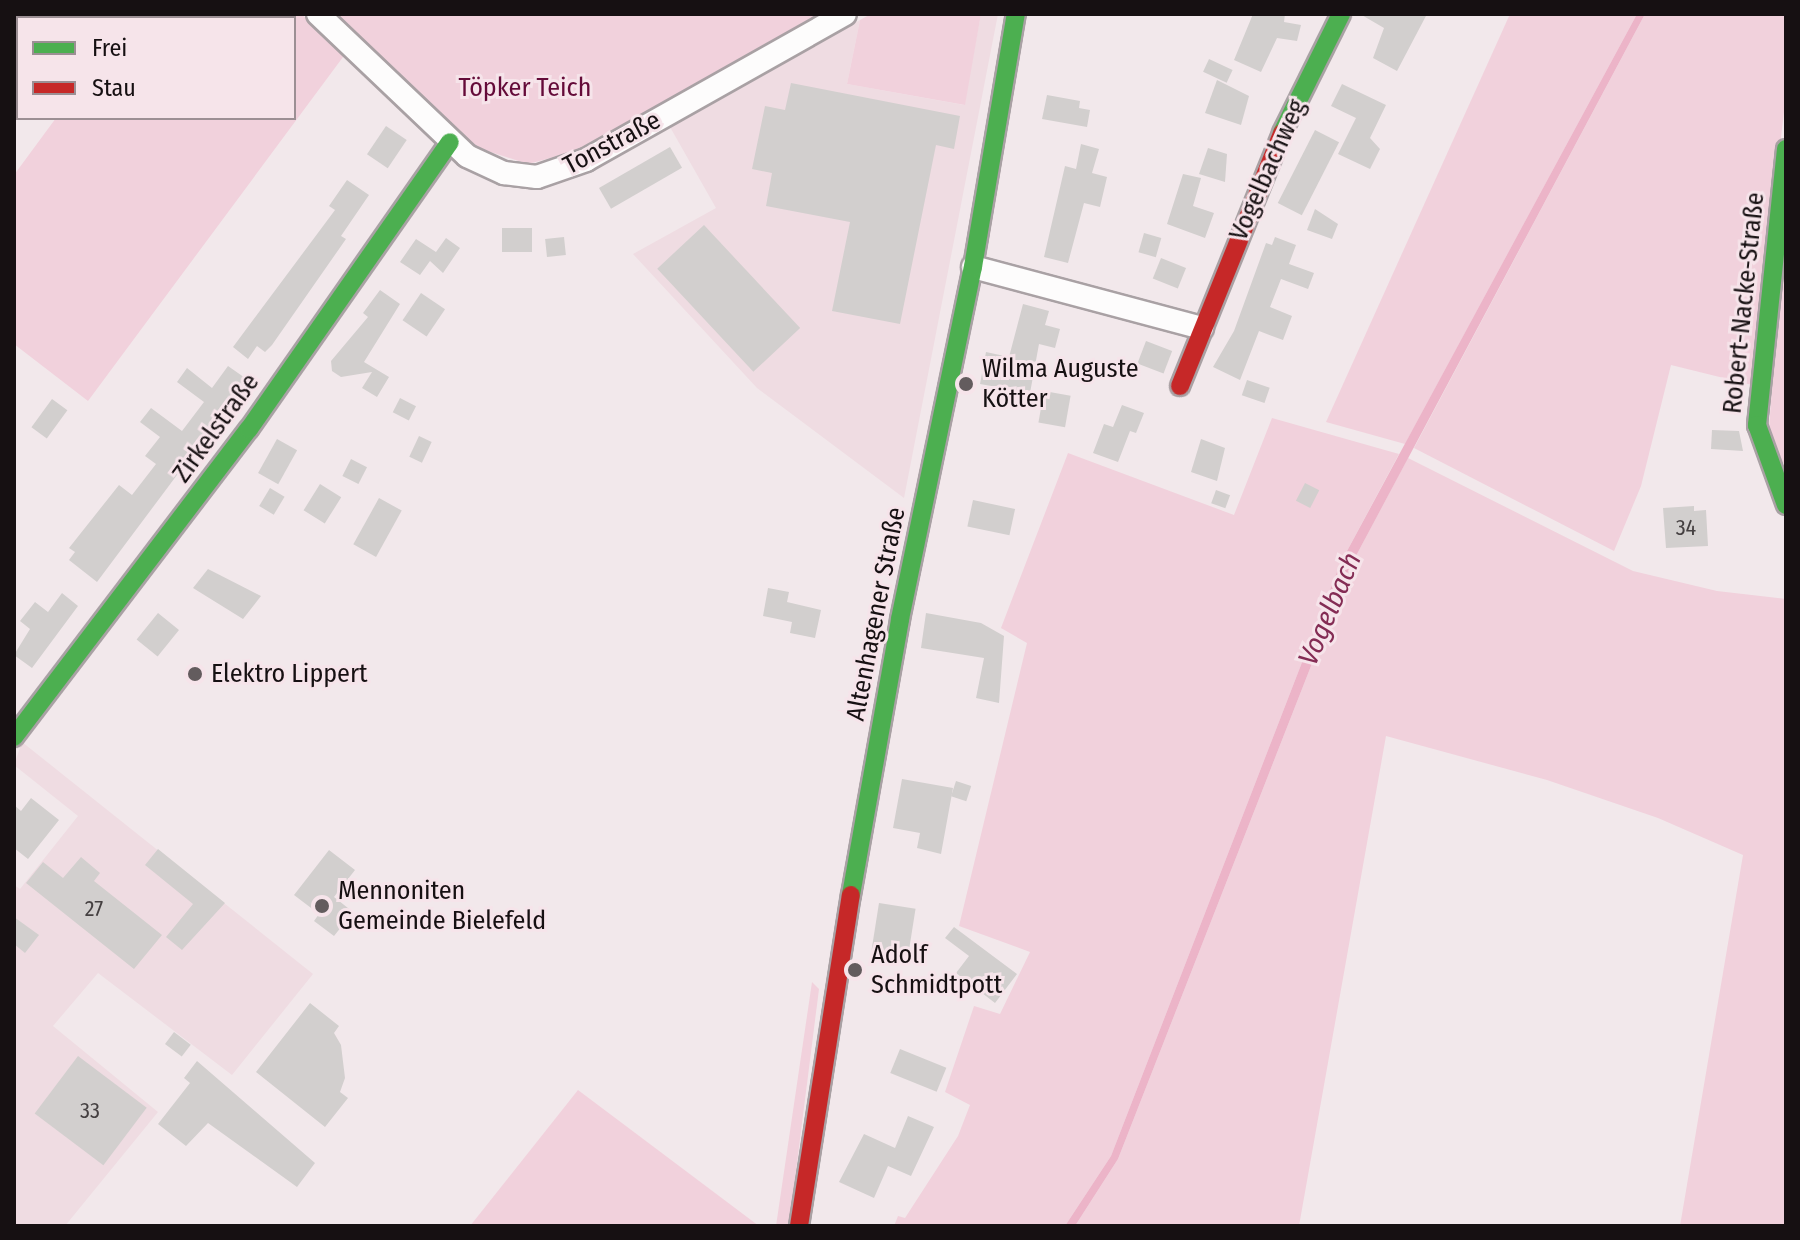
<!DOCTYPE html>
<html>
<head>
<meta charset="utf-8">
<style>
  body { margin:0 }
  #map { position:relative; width:1800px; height:1240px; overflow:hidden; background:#f2e8eb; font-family:"Fira Sans Condensed",sans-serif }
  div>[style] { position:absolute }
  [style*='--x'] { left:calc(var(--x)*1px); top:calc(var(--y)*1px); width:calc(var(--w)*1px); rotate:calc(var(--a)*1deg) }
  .built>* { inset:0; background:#efdce2 }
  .green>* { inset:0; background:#f1d1dc }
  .water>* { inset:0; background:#ecb4c8 }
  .building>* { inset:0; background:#d2cfce; transform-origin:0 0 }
  .roads { filter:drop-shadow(2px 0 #a9a1a4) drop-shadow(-2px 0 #a9a1a4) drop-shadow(0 2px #a9a1a4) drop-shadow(0 -2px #a9a1a4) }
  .street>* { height:22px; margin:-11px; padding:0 11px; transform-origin:11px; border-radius:11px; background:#fdfcfc }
  .fast>* { height:18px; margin:-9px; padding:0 9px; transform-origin:9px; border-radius:9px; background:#4caf50 }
  .jam>* { height:18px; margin:-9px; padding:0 9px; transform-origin:9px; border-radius:9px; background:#c62828 }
  .dots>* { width:22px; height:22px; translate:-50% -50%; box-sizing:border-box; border:4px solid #f6e4ea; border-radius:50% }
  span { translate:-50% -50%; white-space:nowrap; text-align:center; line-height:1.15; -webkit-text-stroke:6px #f6e4ea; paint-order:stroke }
  .number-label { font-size:22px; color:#454041 }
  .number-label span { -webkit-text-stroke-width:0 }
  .park-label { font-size:26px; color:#640b39 }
  .street-label { font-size:26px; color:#161012 }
  .poi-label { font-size:26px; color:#161012 }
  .left { translate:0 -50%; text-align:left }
  .water-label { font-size:28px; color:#842c54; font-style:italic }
  .frame { position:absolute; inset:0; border:16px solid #161012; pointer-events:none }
  .legend { position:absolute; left:16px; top:16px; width:280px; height:104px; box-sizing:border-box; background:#f6e4ea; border:2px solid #9c8f94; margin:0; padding:10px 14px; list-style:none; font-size:24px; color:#161012 }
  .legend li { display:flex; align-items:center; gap:16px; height:40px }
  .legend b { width:40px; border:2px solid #9c8f94 }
</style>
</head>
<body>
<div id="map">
  <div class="built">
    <div style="clip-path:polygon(981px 14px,998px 14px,904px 498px,757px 388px,633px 254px,716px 208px,670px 127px,860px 20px,847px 84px,964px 105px)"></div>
    <div style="clip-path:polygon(22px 742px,313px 974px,232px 1075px,98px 973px,53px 1026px,158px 1112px,65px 1226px,14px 1226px,14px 885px,20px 889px,78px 816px,14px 765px)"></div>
  </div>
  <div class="green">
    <div style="clip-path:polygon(130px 14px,301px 14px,346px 53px,88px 401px,14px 344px,14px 175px,56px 118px,294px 118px,294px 18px,127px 18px)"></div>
    <div style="clip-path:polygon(332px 14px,824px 14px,584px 149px,528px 164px,475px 147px)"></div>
    <div style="clip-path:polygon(871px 14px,981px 14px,965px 105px,847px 84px,860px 20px)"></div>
    <div style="clip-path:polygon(1510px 14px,1637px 14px,1405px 444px,1326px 422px)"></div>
    <div style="clip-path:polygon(1645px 14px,1786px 14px,1786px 95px,1752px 385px,1671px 365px,1641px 486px,1614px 551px,1414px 448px)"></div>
    <div style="clip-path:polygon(1786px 184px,1786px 466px,1768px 444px)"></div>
    <div style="clip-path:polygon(1272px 418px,1399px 454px,1340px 564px,1111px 1156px,1065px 1226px,894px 1226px,898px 1216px,905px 1218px,958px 1136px,970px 1105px,945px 1092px,974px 1006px,1000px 1014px,1030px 952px,959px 926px,1027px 643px,1001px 628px,1068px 453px,1234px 515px)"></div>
    <div style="clip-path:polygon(1408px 458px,1633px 571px,1717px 591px,1786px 599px,1786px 1226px,1680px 1226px,1743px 855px,1658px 818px,1547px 780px,1386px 736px,1299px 1226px,1075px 1226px,1118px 1159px,1349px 569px)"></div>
    <div style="clip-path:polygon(812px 982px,819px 989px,789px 1226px,776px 1226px)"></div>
    <div style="clip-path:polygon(578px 1090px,759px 1226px,470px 1226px)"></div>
  </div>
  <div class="water">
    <div style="clip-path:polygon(1637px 14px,1645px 14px,1349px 569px,1118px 1159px,1075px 1226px,1065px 1226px,1111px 1156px,1340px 564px)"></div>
  </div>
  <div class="building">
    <div style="clip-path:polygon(1253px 14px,1285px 14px,1284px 22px,1301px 25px,1297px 41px,1277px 38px,1261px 72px,1234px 60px)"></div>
    <div style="clip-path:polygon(1360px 14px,1427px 14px,1397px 71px,1373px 58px,1384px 28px)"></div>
    <div style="left:1209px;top:59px;width:26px;height:14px;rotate:25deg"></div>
    <div style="clip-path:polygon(1217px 80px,1249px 96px,1241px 125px,1205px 113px)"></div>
    <div style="clip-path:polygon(791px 83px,960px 116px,954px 149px,936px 145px,900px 324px,832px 311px,850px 222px,766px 206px,772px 173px,752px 169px,765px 106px,785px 110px)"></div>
    <div style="clip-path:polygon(1342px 84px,1386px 105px,1370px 138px,1380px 149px,1370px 169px,1338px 154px,1356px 118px,1331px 106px)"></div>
    <div style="clip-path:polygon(1047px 95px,1080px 101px,1079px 108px,1090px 110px,1087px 127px,1042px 119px)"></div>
    <div style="left:386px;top:126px;width:25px;height:34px;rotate:34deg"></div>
    <div style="left:1315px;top:130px;width:27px;height:82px;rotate:27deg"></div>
    <div style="clip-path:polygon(1081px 144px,1099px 149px,1092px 173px,1107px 177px,1100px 207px,1084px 203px,1068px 263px,1044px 257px,1065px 166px,1076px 169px)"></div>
    <div style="left:670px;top:147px;width:24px;height:82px;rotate:60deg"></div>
    <div style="clip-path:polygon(1208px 148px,1227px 154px,1225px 182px,1199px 174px)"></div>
    <div style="clip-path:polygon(1183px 174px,1201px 178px,1193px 206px,1214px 213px,1205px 238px,1167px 224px)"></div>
    <div style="clip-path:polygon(347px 180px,369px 195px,341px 236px,346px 239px,272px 345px,265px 352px,257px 346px,248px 359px,233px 347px,335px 210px,329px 206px)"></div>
    <div style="clip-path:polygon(1315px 209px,1338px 224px,1332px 239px,1307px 230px)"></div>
    <div style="left:704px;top:225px;width:141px;height:64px;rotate:47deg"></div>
    <div style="left:502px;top:228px;width:30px;height:24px"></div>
    <div style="left:1144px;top:233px;width:18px;height:20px;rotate:16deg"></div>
    <div style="left:564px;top:237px;width:18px;height:19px;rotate:84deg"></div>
    <div style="clip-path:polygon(1275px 237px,1296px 245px,1289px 264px,1314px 273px,1308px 289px,1281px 279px,1270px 307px,1292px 316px,1283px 340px,1259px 331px,1240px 380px,1213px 367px,1234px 331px,1266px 243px,1272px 245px)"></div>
    <div style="clip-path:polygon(446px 238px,460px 248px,443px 273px,430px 261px,420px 275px,400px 262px,416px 239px,436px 252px)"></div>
    <div style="left:1161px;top:258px;width:27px;height:22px;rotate:22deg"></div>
    <div style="clip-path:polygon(380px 290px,400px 304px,364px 362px,389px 377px,377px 397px,362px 388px,372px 372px,341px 377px,332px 371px,331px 361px,368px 317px,363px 313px)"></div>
    <div style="left:421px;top:293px;width:29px;height:33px;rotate:34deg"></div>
    <div style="clip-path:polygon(1023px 304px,1049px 311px,1045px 325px,1060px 329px,1055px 348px,1039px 344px,1030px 393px,980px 384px,986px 352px,1009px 357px)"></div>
    <div style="left:1146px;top:341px;width:28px;height:24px;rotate:21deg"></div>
    <div style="clip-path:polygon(228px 366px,248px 380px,97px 582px,69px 560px,75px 552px,69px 548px,119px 485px,132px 495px,156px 464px,145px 456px,160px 437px,140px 422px,151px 408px,182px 431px,204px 402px,177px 382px,187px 368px,212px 388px)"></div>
    <div style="left:1247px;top:380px;width:24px;height:16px;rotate:19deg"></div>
    <div style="left:1044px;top:391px;width:27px;height:32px;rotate:10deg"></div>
    <div style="left:400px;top:398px;width:18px;height:16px;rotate:27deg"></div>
    <div style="left:52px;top:399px;width:19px;height:35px;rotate:36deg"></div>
    <div style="clip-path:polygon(1122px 405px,1144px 413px,1136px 433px,1130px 431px,1118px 462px,1093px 453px,1104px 424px,1113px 427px)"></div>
    <div style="clip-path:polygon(1712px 430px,1739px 431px,1743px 451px,1711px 449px)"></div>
    <div style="left:419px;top:436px;width:14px;height:23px;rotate:25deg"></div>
    <div style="left:277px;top:439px;width:23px;height:39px;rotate:29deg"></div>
    <div style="clip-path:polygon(1201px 439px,1225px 448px,1217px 481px,1191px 472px)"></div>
    <div style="left:351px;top:459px;width:18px;height:19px;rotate:27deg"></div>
    <div style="left:1305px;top:483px;width:16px;height:20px;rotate:27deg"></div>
    <div style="left:320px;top:484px;width:25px;height:31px;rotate:32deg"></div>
    <div style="left:270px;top:488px;width:17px;height:21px;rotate:31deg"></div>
    <div style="left:1216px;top:490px;width:15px;height:14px;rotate:20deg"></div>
    <div style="left:379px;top:498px;width:26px;height:53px;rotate:29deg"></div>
    <div style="left:973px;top:500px;width:43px;height:27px;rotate:12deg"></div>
    <div style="clip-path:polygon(1694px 506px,1694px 511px,1706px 510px,1708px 546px,1666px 548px,1663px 508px)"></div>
    <div style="clip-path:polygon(208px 569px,261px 596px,243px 619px,193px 588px)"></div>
    <div style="clip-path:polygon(768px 588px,789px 592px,787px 602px,821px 610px,815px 638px,790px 633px,792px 622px,763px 616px)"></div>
    <div style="clip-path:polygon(62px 593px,78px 606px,32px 668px,14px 655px,30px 629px,20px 621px,35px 602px,48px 612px)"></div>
    <div style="left:158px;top:613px;width:27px;height:34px;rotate:39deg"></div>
    <div style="clip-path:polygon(926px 613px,981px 623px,1004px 636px,999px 703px,976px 698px,984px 658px,921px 648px)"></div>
    <div style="clip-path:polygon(902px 779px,953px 788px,941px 854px,917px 848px,920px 833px,893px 828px)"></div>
    <div style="left:956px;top:781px;width:16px;height:16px;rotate:18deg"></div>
    <div style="clip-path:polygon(31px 798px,59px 820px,28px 859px,14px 848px,14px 805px,21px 811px)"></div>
    <div style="clip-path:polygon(158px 849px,225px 903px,182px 950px,166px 937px,193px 904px,145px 865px)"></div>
    <div style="clip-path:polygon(329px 850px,355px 870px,334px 897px,353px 912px,334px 936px,314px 921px,319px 914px,294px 895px)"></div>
    <div style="clip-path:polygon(81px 857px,100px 873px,94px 881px,162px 935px,134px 969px,26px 883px,43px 862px,63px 878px)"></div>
    <div style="left:879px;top:903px;width:37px;height:47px;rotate:9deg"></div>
    <div style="clip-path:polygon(14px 917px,39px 935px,25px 953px,14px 944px)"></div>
    <div style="clip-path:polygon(954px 927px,1017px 974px,995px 1003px,956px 973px,969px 956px,945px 938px)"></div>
    <div style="clip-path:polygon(310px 1003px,339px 1026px,334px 1033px,341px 1045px,345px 1078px,340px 1092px,348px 1098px,325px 1127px,256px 1072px)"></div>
    <div style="left:174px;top:1032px;width:21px;height:15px;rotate:37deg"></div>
    <div style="left:900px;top:1049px;width:50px;height:26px;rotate:22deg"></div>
    <div style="left:78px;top:1056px;width:86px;height:72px;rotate:37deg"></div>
    <div style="clip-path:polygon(197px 1061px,315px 1163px,297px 1187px,208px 1123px,186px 1146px,158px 1124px,190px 1083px,184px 1078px)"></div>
    <div style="clip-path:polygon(908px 1116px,934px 1127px,911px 1176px,888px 1166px,874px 1198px,839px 1182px,864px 1134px,895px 1148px)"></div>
  </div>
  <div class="roads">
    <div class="street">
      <div style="--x:318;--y:14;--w:206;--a:43.6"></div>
      <div style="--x:467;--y:156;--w:41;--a:24.7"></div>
      <div style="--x:504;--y:173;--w:33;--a:7"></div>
      <div style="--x:537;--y:177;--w:52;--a:-19.1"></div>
      <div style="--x:586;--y:160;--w:297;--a:-29.4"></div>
      <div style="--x:973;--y:267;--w:237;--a:14.9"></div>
    </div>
    <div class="fast">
      <div style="--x:1282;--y:133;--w:133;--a:-63.6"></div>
      <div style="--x:1786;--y:149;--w:278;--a:96"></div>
      <div style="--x:1757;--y:425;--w:85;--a:70.1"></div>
      <div style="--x:14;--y:737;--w:387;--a:-52.7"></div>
      <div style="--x:249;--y:429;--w:350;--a:-55"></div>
      <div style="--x:851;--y:895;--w:280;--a:-79.9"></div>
      <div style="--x:900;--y:619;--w:359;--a:-78.3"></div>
      <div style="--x:973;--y:267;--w:257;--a:-80.4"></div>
    </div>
    <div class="jam">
      <div style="--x:1180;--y:386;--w:273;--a:-68"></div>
      <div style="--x:799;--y:1226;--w:335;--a:-81.1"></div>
    </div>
  </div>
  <div class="dots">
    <div style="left:966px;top:384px;background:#635c5e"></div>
    <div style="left:195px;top:674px;background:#635c5e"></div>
    <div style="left:322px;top:906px;background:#635c5e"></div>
    <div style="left:855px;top:970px;background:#635c5e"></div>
  </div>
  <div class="number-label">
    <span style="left:1686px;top:528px">34</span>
    <span style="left:94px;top:909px">27</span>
    <span style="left:90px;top:1111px">33</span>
  </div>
  <div class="park-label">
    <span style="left:525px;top:88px">Töpker Teich</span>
  </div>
  <div class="street-label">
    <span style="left:612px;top:143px;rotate:-28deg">Tonstraße</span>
    <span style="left:1268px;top:170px;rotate:-66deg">Vogelbachweg</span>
    <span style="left:1744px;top:303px;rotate:-84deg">Robert-Nacke-Straße</span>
    <span style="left:216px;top:428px;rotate:-54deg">Zirkelstraße</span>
    <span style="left:876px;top:614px;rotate:-79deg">Altenhagener Straße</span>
  </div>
  <div class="poi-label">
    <span class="left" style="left:982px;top:384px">Wilma Auguste<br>Kötter</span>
    <span class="left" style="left:211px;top:674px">Elektro Lippert</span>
    <span class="left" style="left:338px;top:906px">Mennoniten<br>Gemeinde Bielefeld</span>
    <span class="left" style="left:871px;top:970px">Adolf<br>Schmidtpott</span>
  </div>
  <div class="water-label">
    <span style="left:1330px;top:609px;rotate:-67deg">Vogelbach</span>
  </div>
  <div class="frame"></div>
  <ul class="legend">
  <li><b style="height:10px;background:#4caf50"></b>Frei</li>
  <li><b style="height:10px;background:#c62828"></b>Stau</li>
  </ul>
</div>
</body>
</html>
